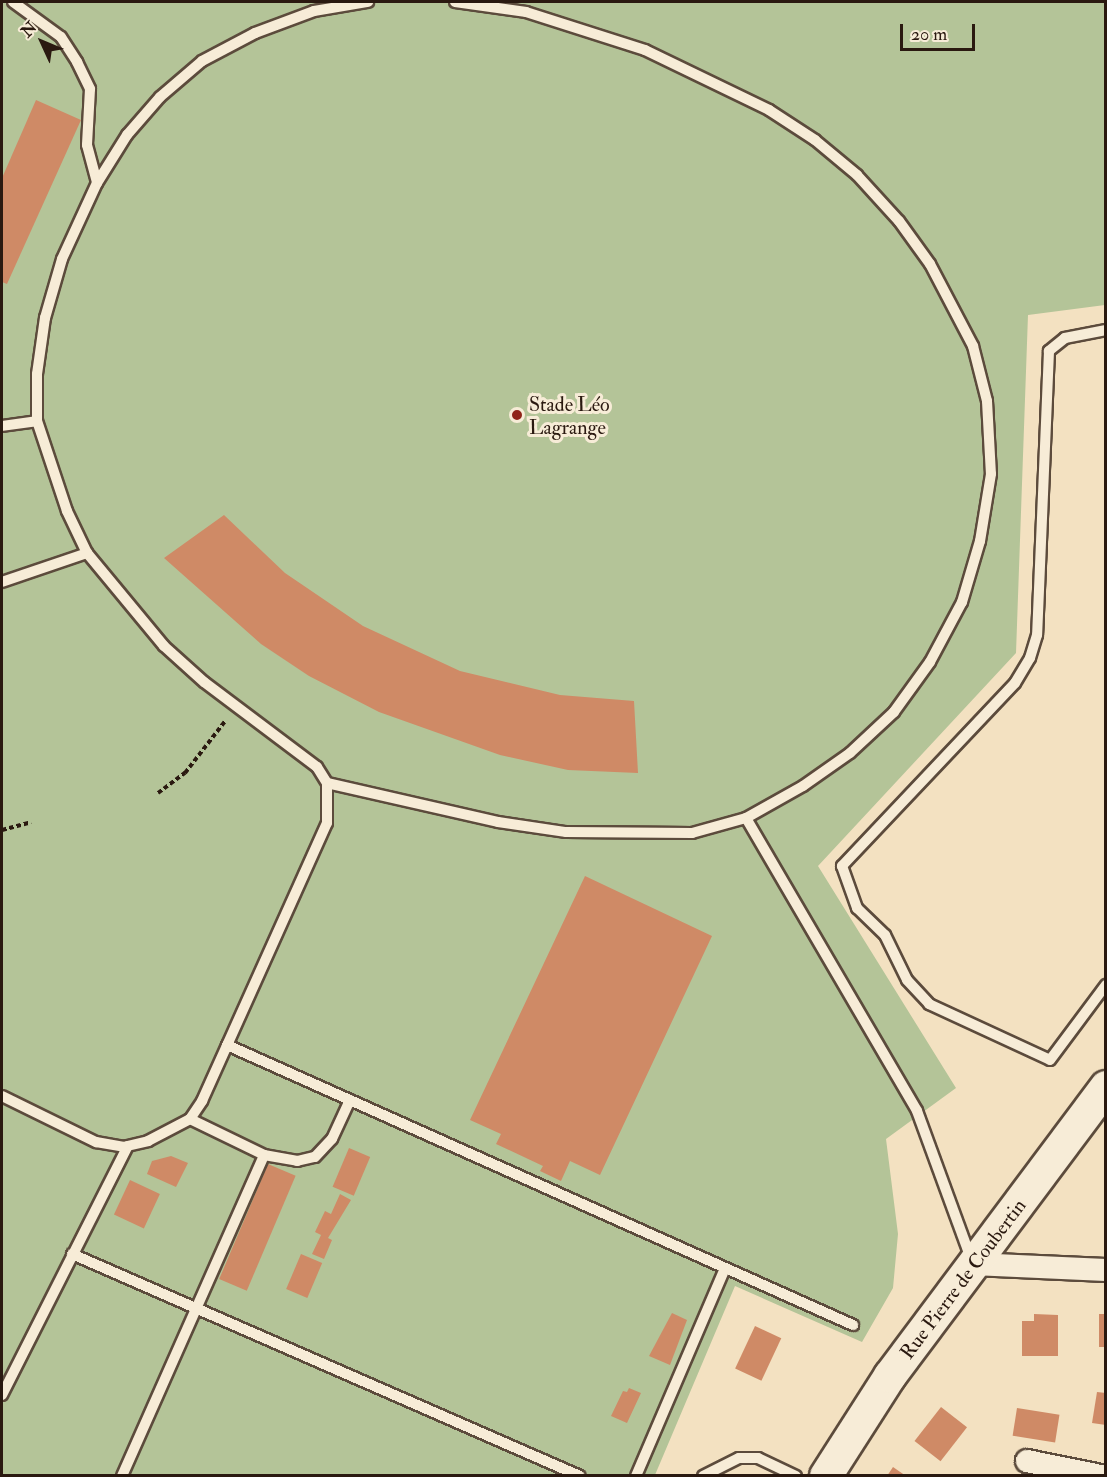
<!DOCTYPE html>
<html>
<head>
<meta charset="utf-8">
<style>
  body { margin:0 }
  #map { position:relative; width:1107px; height:1477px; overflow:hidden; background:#f3e1c1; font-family:"IM FELL Double Pica",serif }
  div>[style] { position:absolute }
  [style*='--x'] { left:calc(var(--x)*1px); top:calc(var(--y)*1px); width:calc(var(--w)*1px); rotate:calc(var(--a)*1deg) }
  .green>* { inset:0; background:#b4c498 }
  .building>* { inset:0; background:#cf8a66; transform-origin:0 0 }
  .path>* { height:4px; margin-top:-2px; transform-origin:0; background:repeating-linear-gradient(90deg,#2a1910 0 4.5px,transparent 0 7.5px) }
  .roads { filter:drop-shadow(2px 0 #5c4b3c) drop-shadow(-2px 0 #5c4b3c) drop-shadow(0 2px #5c4b3c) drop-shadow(0 -2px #5c4b3c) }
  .service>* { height:10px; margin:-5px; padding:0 5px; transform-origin:5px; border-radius:5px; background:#f7ecd7 }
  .minor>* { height:22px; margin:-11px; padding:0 11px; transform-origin:11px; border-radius:11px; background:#f7ecd7 }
  .secondary>* { height:32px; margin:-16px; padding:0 16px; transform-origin:16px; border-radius:16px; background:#f7ecd7 }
  .dots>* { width:16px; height:16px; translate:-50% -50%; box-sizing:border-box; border:3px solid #f7ecd7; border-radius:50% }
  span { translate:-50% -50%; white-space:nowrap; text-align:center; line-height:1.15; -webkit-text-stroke:6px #f7ecd7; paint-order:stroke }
  .poi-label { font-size:20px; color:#2a1910 }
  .left { translate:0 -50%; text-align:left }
  .street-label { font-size:20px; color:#2a1910 }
  .frame { position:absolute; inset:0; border:3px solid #2a1910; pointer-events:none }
  .north { position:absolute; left:12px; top:12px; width:60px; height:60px; -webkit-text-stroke:4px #f7ecd7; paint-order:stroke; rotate:314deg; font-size:16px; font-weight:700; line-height:24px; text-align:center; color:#2a1910 }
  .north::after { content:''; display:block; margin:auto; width:21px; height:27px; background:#2a1910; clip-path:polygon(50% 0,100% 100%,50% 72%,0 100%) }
  .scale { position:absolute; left:900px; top:24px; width:75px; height:27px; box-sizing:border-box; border:3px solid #2a1910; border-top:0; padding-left:8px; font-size:18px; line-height:21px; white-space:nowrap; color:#2a1910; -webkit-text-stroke:4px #f7ecd7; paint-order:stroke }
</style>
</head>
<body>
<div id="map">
  <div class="green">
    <div style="clip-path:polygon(2px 2px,1105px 2px,1105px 305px,1028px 315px,1016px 653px,818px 866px,956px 1088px,886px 1139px,898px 1234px,893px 1288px,862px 1342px,735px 1286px,655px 1475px,2px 1475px)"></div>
  </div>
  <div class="building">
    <div style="clip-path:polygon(36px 100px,81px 120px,7px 284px,2px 282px,2px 178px)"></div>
    <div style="clip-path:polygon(224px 515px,285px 573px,363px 626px,460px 671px,560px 695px,634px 701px,638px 773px,568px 770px,500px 755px,379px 712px,309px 676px,261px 644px,164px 558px)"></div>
    <div style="clip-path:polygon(585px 876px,712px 936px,600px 1175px,570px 1161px,561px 1181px,540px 1171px,543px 1166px,496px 1144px,501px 1134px,470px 1120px)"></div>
    <div style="left:349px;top:1148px;width:23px;height:42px;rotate:23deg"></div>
    <div style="clip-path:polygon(171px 1156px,188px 1163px,176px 1187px,147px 1174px,152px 1161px)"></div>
    <div style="left:268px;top:1164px;width:30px;height:125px;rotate:23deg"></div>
    <div style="left:130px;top:1180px;width:33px;height:38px;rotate:25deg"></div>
    <div style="clip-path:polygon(340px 1194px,351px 1200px,328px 1238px,332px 1240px,324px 1259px,312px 1254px,321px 1235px,315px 1232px,325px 1211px,331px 1214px)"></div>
    <div style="left:301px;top:1254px;width:23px;height:38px;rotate:23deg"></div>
    <div style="clip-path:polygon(672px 1313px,687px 1320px,670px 1365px,649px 1356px)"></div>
    <div style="clip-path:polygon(1034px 1314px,1058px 1315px,1058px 1356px,1022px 1356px,1022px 1321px,1034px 1321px)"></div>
    <div style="left:1099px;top:1314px;width:7px;height:33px"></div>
    <div style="left:755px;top:1326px;width:29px;height:47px;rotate:25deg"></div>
    <div style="clip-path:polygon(629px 1388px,641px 1393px,627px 1423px,611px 1416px,623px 1391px,627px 1392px)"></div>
    <div style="clip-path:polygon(1097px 1392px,1106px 1393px,1106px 1425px,1092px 1423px)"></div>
    <div style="left:941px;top:1407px;width:33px;height:43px;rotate:38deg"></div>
    <div style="left:1017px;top:1408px;width:43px;height:28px;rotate:9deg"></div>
    <div style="clip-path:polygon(893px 1467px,906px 1476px,887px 1476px)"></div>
  </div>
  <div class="path">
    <div style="--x:158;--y:793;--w:34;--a:-37"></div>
    <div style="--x:185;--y:773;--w:67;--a:-52.3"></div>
    <div style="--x:2;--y:830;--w:30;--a:-15"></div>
  </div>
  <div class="roads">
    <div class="service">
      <div style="--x:13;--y:2;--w:59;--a:36.1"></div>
      <div style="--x:61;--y:37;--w:30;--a:57"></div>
      <div style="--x:77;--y:62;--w:30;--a:64"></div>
      <div style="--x:90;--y:89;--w:56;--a:93.1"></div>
      <div style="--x:87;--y:145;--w:39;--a:75"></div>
      <div style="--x:455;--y:2;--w:72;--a:8"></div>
      <div style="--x:526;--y:12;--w:125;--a:17.7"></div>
      <div style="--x:645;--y:50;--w:138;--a:25.8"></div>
      <div style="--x:769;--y:110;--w:55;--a:33.1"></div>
      <div style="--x:815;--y:140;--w:55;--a:39.8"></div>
      <div style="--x:857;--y:175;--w:62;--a:47.6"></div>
      <div style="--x:899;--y:221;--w:53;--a:54.2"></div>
      <div style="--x:930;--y:264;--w:93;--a:62.3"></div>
      <div style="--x:973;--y:346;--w:57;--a:75.7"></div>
      <div style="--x:987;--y:401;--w:73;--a:86.9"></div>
      <div style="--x:991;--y:474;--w:68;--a:99.3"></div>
      <div style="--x:980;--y:541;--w:64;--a:106.4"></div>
      <div style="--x:962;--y:602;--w:68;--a:118.1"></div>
      <div style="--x:930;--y:662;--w:62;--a:125.8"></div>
      <div style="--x:894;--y:712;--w:60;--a:137"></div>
      <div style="--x:850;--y:753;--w:57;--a:144.9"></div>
      <div style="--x:803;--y:786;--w:65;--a:150.7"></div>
      <div style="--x:746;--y:818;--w:339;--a:59.7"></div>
      <div style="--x:917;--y:1111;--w:160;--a:69.9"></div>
      <div style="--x:1106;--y:330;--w:42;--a:169"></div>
      <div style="--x:1065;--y:338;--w:21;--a:141"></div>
      <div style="--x:1049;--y:351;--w:284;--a:92.4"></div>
      <div style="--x:1037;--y:635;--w:24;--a:107"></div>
      <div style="--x:1030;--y:658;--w:29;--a:121"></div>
      <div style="--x:1015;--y:683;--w:252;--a:133.4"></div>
      <div style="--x:842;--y:866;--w:45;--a:70.3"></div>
      <div style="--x:857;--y:908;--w:39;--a:44"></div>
      <div style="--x:885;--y:935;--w:50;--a:63.9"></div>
      <div style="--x:907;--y:980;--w:33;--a:47"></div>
      <div style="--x:929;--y:1004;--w:133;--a:24.8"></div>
      <div style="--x:1050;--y:1060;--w:94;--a:-53.3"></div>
      <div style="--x:2;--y:426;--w:35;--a:-8"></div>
      <div style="--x:2;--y:582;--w:90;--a:-18.8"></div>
      <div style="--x:327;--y:783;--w:175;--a:12.8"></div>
      <div style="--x:498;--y:822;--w:69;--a:8.4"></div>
      <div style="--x:566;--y:832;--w:126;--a:0.5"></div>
      <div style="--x:692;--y:833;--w:56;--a:-15.5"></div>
      <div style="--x:227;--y:1045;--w:686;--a:24.1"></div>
      <div style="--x:2;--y:1096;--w:105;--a:26.1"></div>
      <div style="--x:96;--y:1142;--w:27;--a:10"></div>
      <div style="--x:123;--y:1147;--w:26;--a:-13"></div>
      <div style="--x:148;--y:1141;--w:47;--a:-27.6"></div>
      <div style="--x:190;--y:1119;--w:22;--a:-56"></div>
      <div style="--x:202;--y:1101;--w:305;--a:-65.8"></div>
      <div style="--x:327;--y:823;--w:40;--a:-90"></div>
      <div style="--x:327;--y:783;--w:19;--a:-122"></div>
      <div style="--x:317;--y:767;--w:141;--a:-143"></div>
      <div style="--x:204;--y:682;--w:54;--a:-138"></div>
      <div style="--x:164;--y:646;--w:121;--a:-129.6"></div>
      <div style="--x:87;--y:553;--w:47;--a:-115.5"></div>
      <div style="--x:67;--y:511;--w:95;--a:-108.4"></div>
      <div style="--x:37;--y:421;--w:47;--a:-90"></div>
      <div style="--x:37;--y:374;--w:57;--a:-81.9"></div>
      <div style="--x:45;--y:318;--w:61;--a:-73.9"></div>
      <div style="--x:62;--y:259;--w:84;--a:-65.3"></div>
      <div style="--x:97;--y:183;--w:57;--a:-58"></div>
      <div style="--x:127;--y:135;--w:50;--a:-49"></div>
      <div style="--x:160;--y:97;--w:55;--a:-40.6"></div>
      <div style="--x:202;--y:61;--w:60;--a:-27.8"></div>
      <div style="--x:255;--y:33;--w:63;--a:-20.4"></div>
      <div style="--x:314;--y:11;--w:55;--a:-9.5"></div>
      <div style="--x:190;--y:1119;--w:82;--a:25.9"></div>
      <div style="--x:264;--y:1155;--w:34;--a:10"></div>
      <div style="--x:297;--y:1161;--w:18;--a:-13"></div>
      <div style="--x:315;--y:1157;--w:25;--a:-47"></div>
      <div style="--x:332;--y:1139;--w:43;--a:-65.2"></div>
      <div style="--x:72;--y:1254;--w:554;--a:23.61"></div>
      <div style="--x:2;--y:1395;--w:279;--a:-63.2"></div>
      <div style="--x:122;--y:1476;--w:351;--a:-66.1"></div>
      <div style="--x:636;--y:1476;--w:226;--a:-66.8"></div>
      <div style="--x:703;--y:1476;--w:40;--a:-26.6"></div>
      <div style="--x:739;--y:1458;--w:19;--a:0"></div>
      <div style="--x:758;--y:1458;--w:42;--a:25.3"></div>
    </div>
    <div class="minor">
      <div style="--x:973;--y:1264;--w:133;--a:2.6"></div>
      <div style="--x:1027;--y:1461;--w:76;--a:11.5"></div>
    </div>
    <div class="secondary">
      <div style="--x:826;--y:1476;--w:119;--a:-57.4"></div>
      <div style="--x:890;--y:1376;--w:361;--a:-53.2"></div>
    </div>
  </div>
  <div class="dots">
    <div style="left:517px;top:415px;background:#8f2418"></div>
  </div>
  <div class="poi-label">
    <span class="left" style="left:529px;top:416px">Stade Léo<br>Lagrange</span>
  </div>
  <div class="street-label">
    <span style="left:963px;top:1279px;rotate:-53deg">Rue Pierre de Coubertin</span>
  </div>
  <div class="frame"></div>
  <div class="north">N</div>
  <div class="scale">20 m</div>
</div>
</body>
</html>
